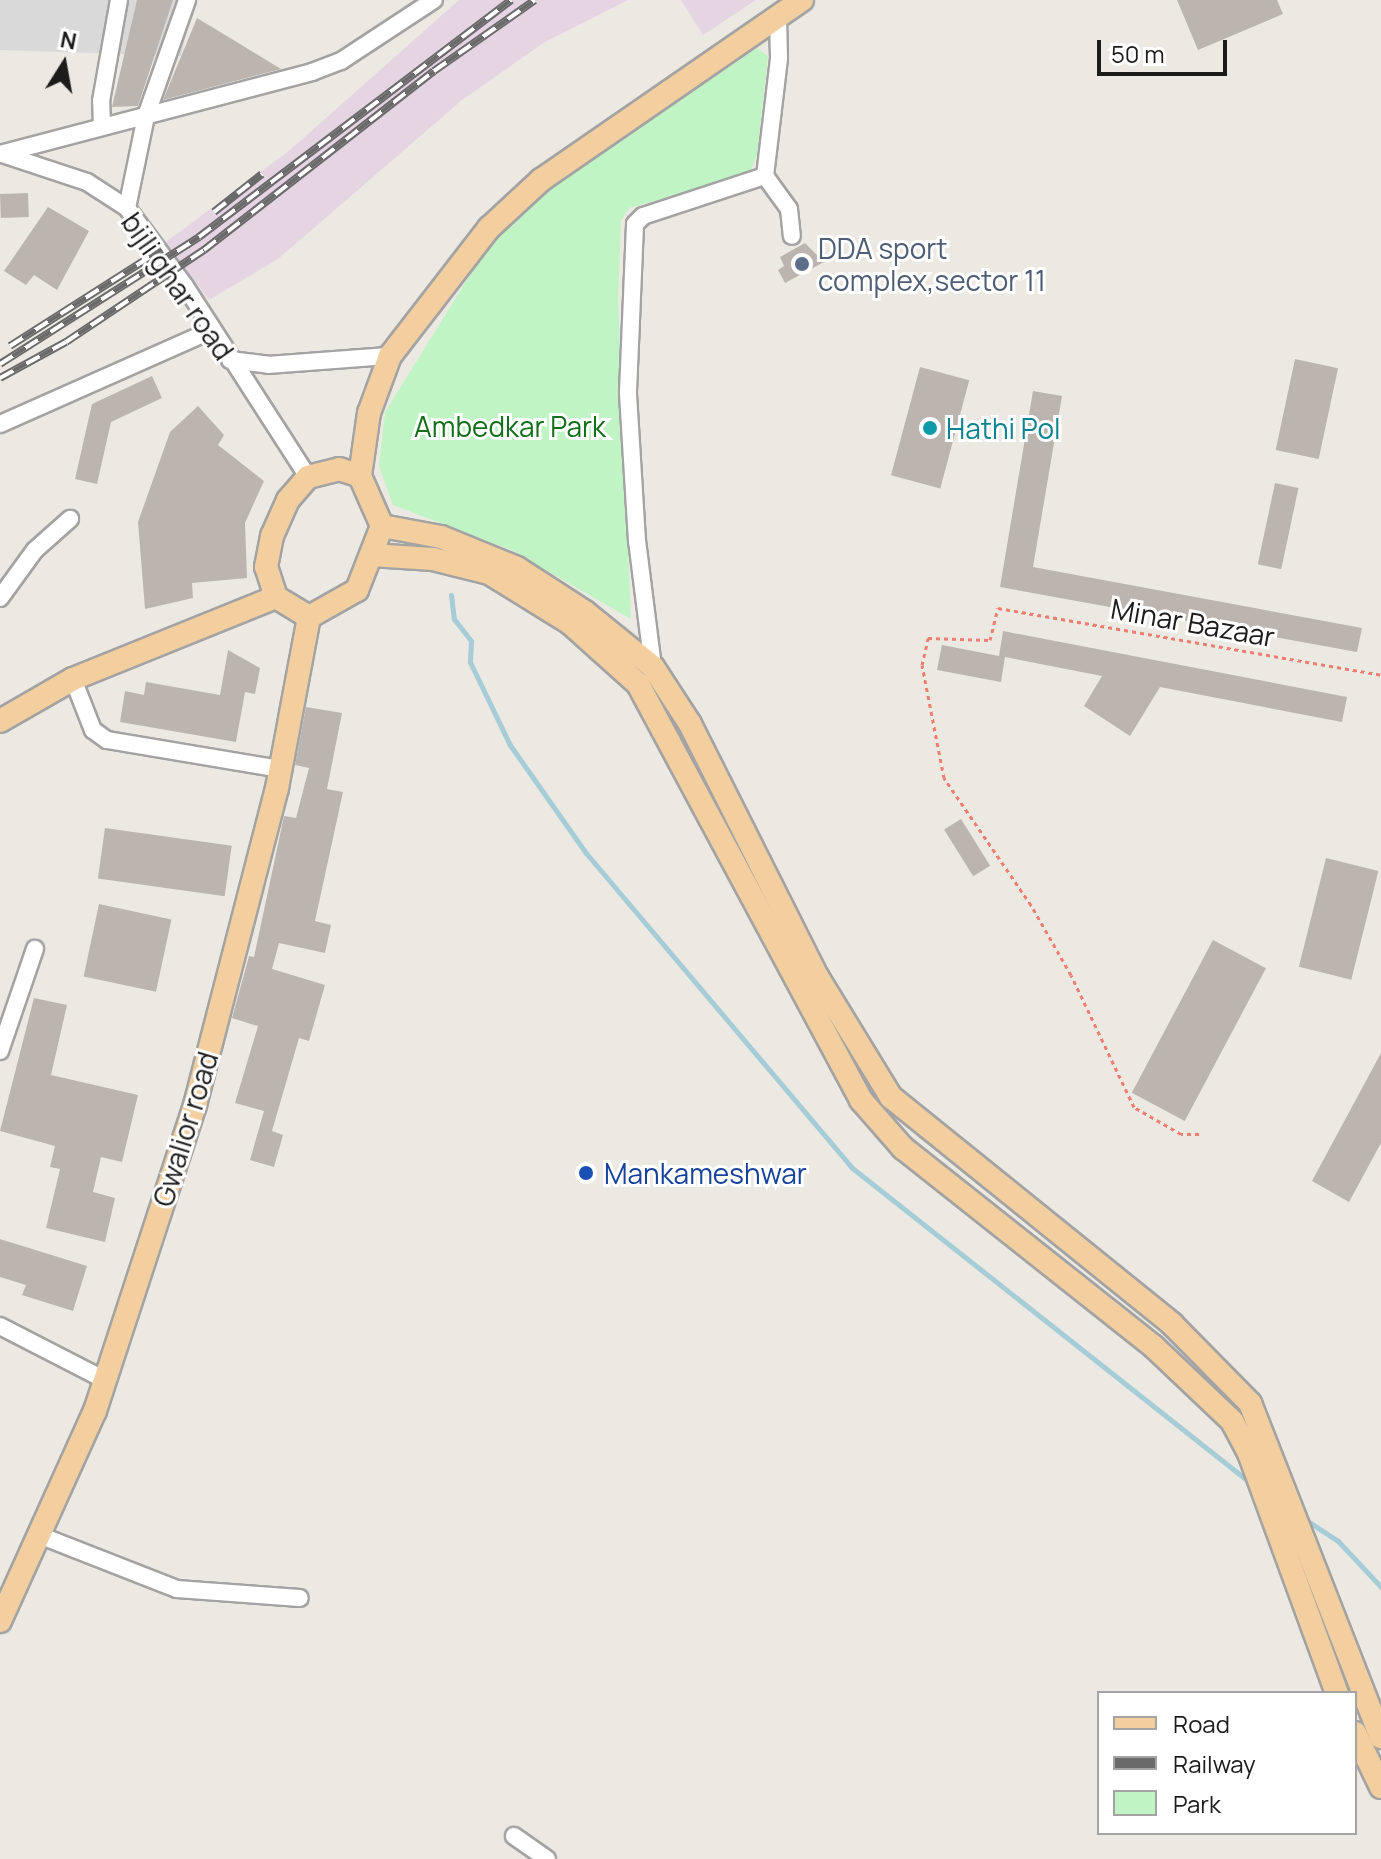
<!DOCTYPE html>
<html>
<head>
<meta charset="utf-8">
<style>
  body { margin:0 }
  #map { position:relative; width:1381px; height:1859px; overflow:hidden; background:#ece9e2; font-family:Manrope,sans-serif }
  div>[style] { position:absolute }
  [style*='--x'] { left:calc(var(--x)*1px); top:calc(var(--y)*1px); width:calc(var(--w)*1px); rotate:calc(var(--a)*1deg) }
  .residential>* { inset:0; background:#dad9d9 }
  .industrial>* { inset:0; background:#e5d4e2 }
  .park>* { inset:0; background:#c1f4c5 }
  .stream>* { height:5px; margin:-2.5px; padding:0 2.5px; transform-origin:2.5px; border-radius:2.5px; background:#a6ccd7 }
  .building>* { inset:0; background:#bcb5af; transform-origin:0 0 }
  .path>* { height:3px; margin-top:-1.5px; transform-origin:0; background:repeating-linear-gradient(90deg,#ee7e72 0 4px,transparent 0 8px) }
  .roads { filter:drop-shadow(2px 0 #a3a3a3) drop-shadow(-2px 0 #a3a3a3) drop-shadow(0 2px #a3a3a3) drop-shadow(0 -2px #a3a3a3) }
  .minor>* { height:16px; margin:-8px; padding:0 8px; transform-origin:8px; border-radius:8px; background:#fff }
  .major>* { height:22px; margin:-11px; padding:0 11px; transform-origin:11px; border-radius:11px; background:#f3cfa0 }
  .rail>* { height:8px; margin-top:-4px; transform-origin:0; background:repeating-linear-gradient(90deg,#fff 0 15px,#6a6a6a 0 30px); box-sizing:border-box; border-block:2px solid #6a6a6a }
  .dots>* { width:22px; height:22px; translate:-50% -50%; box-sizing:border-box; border:4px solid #fff; border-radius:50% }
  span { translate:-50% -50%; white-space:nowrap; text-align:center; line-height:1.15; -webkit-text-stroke:6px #fff; paint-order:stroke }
  .service-label { font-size:28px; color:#4e5e75 }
  .left { translate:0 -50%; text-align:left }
  .street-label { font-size:28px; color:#1c1c1c }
  .park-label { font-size:28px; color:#146f1b }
  .culture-label { font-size:28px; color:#0d838f }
  .transit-label { font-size:28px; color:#164399 }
  .legend { position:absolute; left:1097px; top:1691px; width:260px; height:144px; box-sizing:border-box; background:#fff; border:2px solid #a4a4a4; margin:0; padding:10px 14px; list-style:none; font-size:24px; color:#1c1c1c }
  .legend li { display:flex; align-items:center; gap:16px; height:40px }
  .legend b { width:40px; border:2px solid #a4a4a4 }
  .north { position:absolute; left:24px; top:24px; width:80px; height:80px; -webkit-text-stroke:6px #fff; paint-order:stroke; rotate:11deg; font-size:22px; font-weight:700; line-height:32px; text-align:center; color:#1c1c1c }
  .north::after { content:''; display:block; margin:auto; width:28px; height:36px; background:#1c1c1c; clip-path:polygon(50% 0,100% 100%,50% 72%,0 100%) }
  .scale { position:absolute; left:1097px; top:40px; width:130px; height:36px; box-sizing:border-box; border:4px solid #1c1c1c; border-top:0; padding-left:10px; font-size:24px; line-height:28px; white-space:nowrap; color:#1c1c1c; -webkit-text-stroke:6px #fff; paint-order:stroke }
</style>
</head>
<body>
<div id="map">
  <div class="residential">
    <div style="clip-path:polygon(0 0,194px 0,181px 56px,0 50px)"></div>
  </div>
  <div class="industrial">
    <div style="clip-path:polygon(459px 0,628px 0,545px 42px,462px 100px,278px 259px,209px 300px,166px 242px,290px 150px)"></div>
    <div style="clip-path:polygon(681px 0,756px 0,703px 35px)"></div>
  </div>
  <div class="park">
    <div style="clip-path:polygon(757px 48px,768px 56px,757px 155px,749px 175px,629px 208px,621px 221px,618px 299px,631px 619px,511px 550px,393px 505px,379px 466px,385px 412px,480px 259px,523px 208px)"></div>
  </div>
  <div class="stream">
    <div style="--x:451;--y:595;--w:24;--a:83"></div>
    <div style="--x:454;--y:619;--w:28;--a:52"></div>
    <div style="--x:471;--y:641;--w:21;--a:93"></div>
    <div style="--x:470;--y:662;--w:92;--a:64.3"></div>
    <div style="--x:510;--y:745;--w:132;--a:54.9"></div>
    <div style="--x:586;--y:853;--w:411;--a:49.8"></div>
    <div style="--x:851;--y:1167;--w:511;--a:38.33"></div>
    <div style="--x:1303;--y:1518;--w:42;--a:33.3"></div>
    <div style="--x:1338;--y:1541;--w:63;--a:46.9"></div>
  </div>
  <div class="building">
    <div style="clip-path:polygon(137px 0,173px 0,138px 106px,112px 107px)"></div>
    <div style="clip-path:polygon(1177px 0,1277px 0,1283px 14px,1198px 50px)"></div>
    <div style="clip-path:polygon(197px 18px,281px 69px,163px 100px)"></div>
    <div style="left:28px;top:193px;width:24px;height:28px;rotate:88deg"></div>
    <div style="clip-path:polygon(48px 207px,89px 231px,57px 290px,34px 275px,26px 285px,4px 271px)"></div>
    <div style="clip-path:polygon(805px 243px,824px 262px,785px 283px,778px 270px,784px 266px,780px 257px)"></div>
    <div style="left:1295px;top:359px;width:44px;height:93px;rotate:12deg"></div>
    <div style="left:920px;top:367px;width:51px;height:112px;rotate:15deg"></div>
    <div style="clip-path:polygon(152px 376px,162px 398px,111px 422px,97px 484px,75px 479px,92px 404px)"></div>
    <div style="clip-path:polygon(1033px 391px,1062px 396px,1033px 567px,1362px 628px,1357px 652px,1000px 587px)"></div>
    <div style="clip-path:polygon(198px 406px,224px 435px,218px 445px,264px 481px,245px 523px,247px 578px,192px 583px,193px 598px,145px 609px,138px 522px,170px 432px)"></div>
    <div style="left:1275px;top:483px;width:24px;height:83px;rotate:12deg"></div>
    <div style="clip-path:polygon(1003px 631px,1347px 697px,1342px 722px,1160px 687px,1130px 736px,1084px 706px,1102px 676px,1005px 657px,1001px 682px,937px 670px,942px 645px,999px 656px)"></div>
    <div style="clip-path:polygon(228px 650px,260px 668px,255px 694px,245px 692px,236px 742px,120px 722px,125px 691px,144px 695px,146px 682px,220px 695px)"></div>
    <div style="clip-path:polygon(306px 707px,342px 713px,327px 789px,343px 792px,315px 921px,331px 925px,325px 953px,279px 943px,272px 969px,325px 985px,309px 1041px,299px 1038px,272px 1131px,283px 1135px,274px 1167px,250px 1160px,264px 1111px,235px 1103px,258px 1026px,232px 1018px,249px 956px,254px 957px,284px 816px,296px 818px,309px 768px,295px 765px)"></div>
    <div style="left:961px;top:819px;width:55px;height:20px;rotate:58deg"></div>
    <div style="left:105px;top:828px;width:128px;height:51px;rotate:8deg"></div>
    <div style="left:1326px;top:858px;width:54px;height:112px;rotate:14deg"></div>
    <div style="left:99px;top:904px;width:74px;height:74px;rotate:12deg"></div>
    <div style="left:1213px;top:940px;width:60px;height:173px;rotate:28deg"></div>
    <div style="clip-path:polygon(34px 998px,67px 1005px,51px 1075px,138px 1095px,122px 1162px,101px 1157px,93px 1192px,115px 1198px,105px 1242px,46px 1228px,60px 1169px,50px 1167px,55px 1146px,0 1131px)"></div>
    <div style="clip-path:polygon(1381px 1053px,1381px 1143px,1349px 1202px,1312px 1181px)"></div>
    <div style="clip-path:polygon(0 1239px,87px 1266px,73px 1311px,22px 1295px,26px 1285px,0 1277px)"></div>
  </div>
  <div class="path">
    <div style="--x:1199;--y:1134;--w:18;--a:180"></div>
    <div style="--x:1181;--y:1134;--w:54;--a:-150.1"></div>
    <div style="--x:1134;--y:1107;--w:146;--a:-115.5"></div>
    <div style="--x:1071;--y:975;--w:81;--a:-119.7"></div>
    <div style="--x:1031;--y:905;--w:154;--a:-124.4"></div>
    <div style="--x:944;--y:778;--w:115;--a:-101"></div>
    <div style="--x:922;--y:665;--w:28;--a:-77"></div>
    <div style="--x:928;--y:638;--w:62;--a:1.8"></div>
    <div style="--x:990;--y:640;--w:33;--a:-76"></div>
    <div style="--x:998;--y:608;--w:389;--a:9.9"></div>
  </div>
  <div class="roads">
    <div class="minor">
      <div style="--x:102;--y:126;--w:25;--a:-92"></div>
      <div style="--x:101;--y:101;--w:103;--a:-79.9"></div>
      <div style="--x:0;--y:154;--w:323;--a:-14.7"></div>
      <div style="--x:312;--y:72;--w:31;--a:-21"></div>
      <div style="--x:341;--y:61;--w:111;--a:-33.3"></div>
      <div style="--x:2;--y:154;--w:89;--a:18.2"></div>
      <div style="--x:87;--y:182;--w:48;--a:33"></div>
      <div style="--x:127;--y:208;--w:97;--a:53.4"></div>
      <div style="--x:185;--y:286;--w:227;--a:57.2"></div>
      <div style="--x:765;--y:176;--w:119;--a:-83.2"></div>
      <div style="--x:779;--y:58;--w:42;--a:-91.4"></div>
      <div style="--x:127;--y:208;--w:94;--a:-78.3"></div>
      <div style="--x:146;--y:116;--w:123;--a:-70.5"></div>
      <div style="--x:230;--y:360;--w:39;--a:7"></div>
      <div style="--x:269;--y:365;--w:121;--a:-4.3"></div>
      <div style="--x:0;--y:424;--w:232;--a:-23.9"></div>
      <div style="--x:0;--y:598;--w:59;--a:-53.9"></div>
      <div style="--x:35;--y:550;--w:47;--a:-41.5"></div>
      <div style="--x:653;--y:667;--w:127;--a:-97.2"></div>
      <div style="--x:637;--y:541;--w:149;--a:-93.5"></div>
      <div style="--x:628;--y:392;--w:168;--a:-87.6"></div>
      <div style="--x:635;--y:224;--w:11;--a:-45"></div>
      <div style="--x:643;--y:216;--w:128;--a:-18.2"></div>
      <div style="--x:765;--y:176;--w:41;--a:54"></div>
      <div style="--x:789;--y:209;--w:27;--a:84"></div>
      <div style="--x:73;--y:679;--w:55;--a:68.6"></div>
      <div style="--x:93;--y:730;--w:17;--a:36"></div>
      <div style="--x:107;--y:740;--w:176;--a:9.5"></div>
      <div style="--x:0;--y:1051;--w:108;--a:-71.1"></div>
      <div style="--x:0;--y:1326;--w:118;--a:27.2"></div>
      <div style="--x:39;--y:1535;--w:148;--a:21.4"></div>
      <div style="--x:177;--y:1589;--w:123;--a:4.2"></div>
      <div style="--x:514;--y:1836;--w:40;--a:34.9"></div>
    </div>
    <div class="major">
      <div style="--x:339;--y:469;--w:22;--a:18"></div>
      <div style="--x:360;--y:476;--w:55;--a:66.3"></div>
      <div style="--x:382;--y:526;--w:69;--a:111.3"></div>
      <div style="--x:357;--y:590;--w:55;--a:150.6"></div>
      <div style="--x:309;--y:617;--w:39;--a:-149"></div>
      <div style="--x:276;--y:597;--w:32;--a:-108"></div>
      <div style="--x:266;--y:567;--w:32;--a:-79"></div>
      <div style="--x:272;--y:536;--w:39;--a:-66"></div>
      <div style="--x:288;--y:500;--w:30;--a:-49"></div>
      <div style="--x:308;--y:477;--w:32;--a:-14"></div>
      <div style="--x:360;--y:476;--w:64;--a:-81.9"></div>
      <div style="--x:369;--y:413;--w:61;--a:-69.8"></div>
      <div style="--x:390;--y:356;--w:162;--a:-52.3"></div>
      <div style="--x:489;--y:228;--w:71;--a:-42.7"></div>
      <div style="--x:541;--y:180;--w:317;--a:-34.6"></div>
      <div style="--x:382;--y:526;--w:60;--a:10.6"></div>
      <div style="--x:441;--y:537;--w:82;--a:22.2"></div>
      <div style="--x:517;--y:568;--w:81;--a:32.9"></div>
      <div style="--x:585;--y:612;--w:87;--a:39"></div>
      <div style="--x:653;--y:667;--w:68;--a:57"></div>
      <div style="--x:690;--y:724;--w:284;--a:63.3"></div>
      <div style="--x:818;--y:978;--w:140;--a:58.5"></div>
      <div style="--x:891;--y:1097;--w:361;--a:38.9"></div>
      <div style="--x:1172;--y:1324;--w:111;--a:45.4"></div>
      <div style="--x:1250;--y:1403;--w:359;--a:68.6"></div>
      <div style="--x:371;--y:555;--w:62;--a:3.7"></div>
      <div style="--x:433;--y:559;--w:58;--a:14"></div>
      <div style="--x:489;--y:573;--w:95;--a:31.7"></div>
      <div style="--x:570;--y:623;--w:91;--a:41.9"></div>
      <div style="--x:638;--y:684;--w:472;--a:61.8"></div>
      <div style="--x:861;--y:1100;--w:64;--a:48.8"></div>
      <div style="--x:903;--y:1148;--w:319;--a:38.4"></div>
      <div style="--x:1153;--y:1346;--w:109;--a:43.5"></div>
      <div style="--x:1232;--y:1421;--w:36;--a:62"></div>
      <div style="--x:1249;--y:1453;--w:256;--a:69.9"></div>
      <div style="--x:0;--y:721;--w:84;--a:-29.9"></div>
      <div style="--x:73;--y:679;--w:219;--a:-22"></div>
      <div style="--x:0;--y:1621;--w:230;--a:-65.7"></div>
      <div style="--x:95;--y:1411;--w:322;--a:-71.9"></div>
      <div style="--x:195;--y:1105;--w:327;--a:-75.5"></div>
      <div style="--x:277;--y:788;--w:174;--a:-79.4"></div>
      <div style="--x:1355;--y:1733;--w:60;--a:64.3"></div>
    </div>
  </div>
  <div class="rail">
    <div style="--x:214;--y:212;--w:61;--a:-38.4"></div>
    <div style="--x:10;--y:346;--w:180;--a:-32.5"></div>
    <div style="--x:0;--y:364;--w:236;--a:-32.5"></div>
    <div style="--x:199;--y:237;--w:392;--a:-37.2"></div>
    <div style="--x:0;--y:378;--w:75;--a:-28.6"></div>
    <div style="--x:66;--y:342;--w:166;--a:-33.7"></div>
    <div style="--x:204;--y:250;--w:291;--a:-37.9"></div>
    <div style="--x:434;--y:71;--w:123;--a:-35.1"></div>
  </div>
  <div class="dots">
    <div style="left:802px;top:264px;background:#5c6f8a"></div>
    <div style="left:930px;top:428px;background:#0f9aa8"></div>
    <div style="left:586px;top:1173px;background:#1a4fb4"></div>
  </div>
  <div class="service-label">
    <span class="left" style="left:818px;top:264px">DDA sport<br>complex,sector 11</span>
  </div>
  <div class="street-label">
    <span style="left:178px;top:286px;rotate:55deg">bijli ghar road</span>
    <span style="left:1193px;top:622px;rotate:10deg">Minar Bazaar</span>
    <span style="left:185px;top:1129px;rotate:-73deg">Gwalior road</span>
  </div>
  <div class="park-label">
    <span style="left:510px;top:426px">Ambedkar Park</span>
  </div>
  <div class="culture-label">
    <span class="left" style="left:946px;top:428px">Hathi Pol</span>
  </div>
  <div class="transit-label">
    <span class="left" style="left:604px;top:1173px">Mankameshwar</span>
  </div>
  <ul class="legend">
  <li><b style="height:10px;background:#f3cfa0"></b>Road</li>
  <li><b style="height:10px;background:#6a6a6a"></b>Railway</li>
  <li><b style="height:22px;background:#c1f4c5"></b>Park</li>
  </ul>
  <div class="north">N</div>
  <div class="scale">50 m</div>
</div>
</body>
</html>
